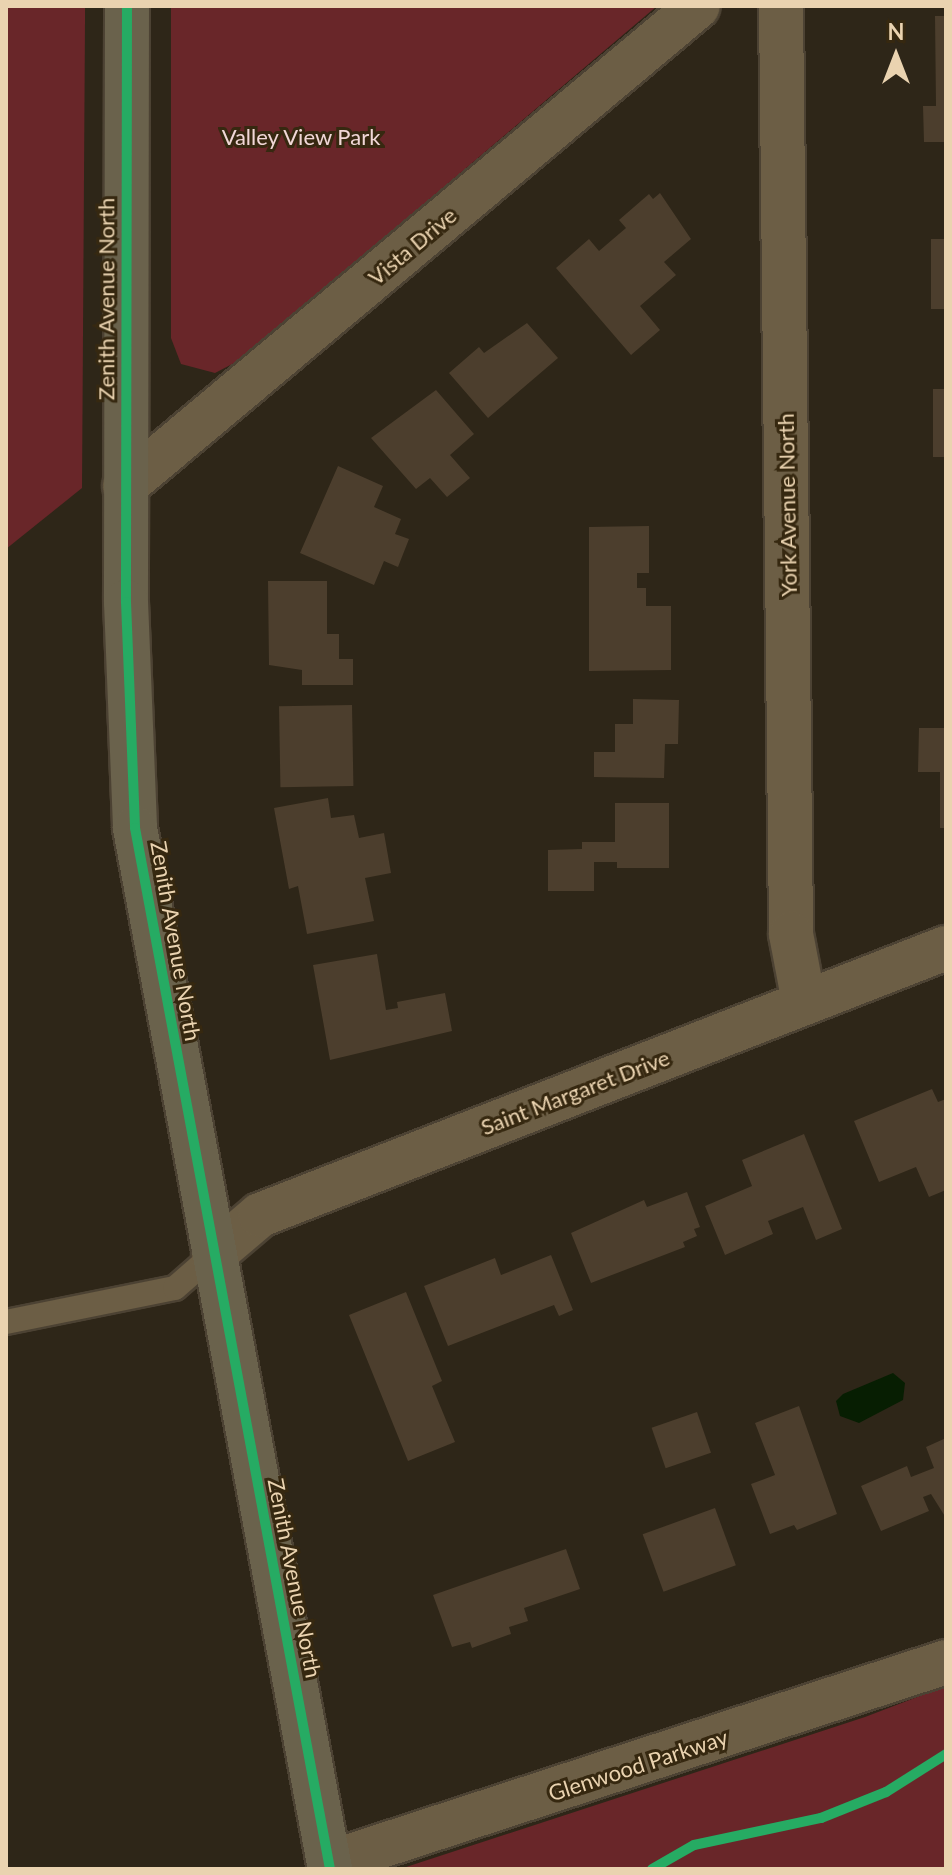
<!DOCTYPE html>
<html>
<head>
<meta charset="utf-8">
<style>
  body { margin:0 }
  #map { position:relative; width:952px; height:1875px; overflow:hidden; background:#2e2618; font-family:Lato,sans-serif }
  div>[style] { position:absolute }
  [style*='--x'] { left:calc(var(--x)*1px); top:calc(var(--y)*1px); width:calc(var(--w)*1px); rotate:calc(var(--a)*1deg) }
  .green>* { inset:0; background:#692629 }
  .water>* { inset:0; background:#071e02 }
  .building>* { inset:0; background:#4c3e2d; transform-origin:0 0 }
  .roads { filter:drop-shadow(2px 0 #4c4233) drop-shadow(-2px 0 #4c4233) drop-shadow(0 2px #4c4233) drop-shadow(0 -2px #4c4233) }
  .lane>* { height:24px; margin:-12px; padding:0 12px; transform-origin:12px; border-radius:12px; background:#6c5e45 }
  .street>* { height:44px; margin:-22px; padding:0 22px; transform-origin:22px; border-radius:22px; background:#6c5e45 }
  .secondary>* { height:44px; margin:-22px; padding:0 22px; transform-origin:22px; border-radius:22px; background:#6a624c }
  .cycleway>* { height:10px; margin:-5px; padding:0 5px; transform-origin:5px; border-radius:5px; background:#26ab63 }
  span { translate:-50% -50%; white-space:nowrap; text-align:center; line-height:1.15; -webkit-text-stroke:6px #362810; paint-order:stroke }
  .park-label { font-size:22px; color:#f1d7d7 }
  .street-label { font-size:22px; color:#ead3b0 }
  .frame { position:absolute; inset:0; border:8px solid #ead3b0; pointer-events:none }
  .north { position:absolute; left:856px; top:16px; width:80px; height:80px; -webkit-text-stroke:6px #362810; paint-order:stroke; rotate:0deg; font-size:22px; font-weight:700; line-height:32px; text-align:center; color:#ead3b0 }
  .north::after { content:''; display:block; margin:auto; width:28px; height:36px; background:#ead3b0; clip-path:polygon(50% 0,100% 100%,50% 72%,0 100%) }
</style>
</head>
<body>
<div id="map">
  <div class="green">
    <div style="clip-path:polygon(6px 6px,85px 6px,85px 20px,82px 488px,6px 549px)"></div>
    <div style="clip-path:polygon(171px 6px,657px 6px,240px 360px,215px 373px,181px 364px,171px 338px)"></div>
    <div style="clip-path:polygon(946px 1686px,946px 1869px,400px 1869px,865px 1717px)"></div>
  </div>
  <div class="water">
    <div style="clip-path:polygon(893px 1373px,905px 1383px,903px 1400px,859px 1423px,840px 1416px,836px 1401px,843px 1394px)"></div>
  </div>
  <div class="building">
    <div style="clip-path:polygon(935px 16px,946px 16px,946px 142px,924px 142px,923px 106px,936px 106px)"></div>
    <div style="clip-path:polygon(660px 193px,691px 239px,664px 262px,676px 275px,640px 306px,660px 330px,631px 355px,556px 268px,589px 239px,599px 251px,626px 228px,619px 220px,649px 194px,653px 199px)"></div>
    <div style="left:931px;top:239px;width:15px;height:70px"></div>
    <div style="clip-path:polygon(527px 323px,558px 358px,488px 418px,449px 373px,479px 347px,484px 353px)"></div>
    <div style="left:933px;top:389px;width:13px;height:68px"></div>
    <div style="clip-path:polygon(436px 390px,474px 434px,450px 455px,470px 478px,447px 497px,430px 478px,416px 489px,371px 438px)"></div>
    <div style="clip-path:polygon(338px 466px,383px 486px,374px 507px,401px 519px,395px 534px,409px 539px,398px 567px,384px 561px,374px 585px,300px 553px)"></div>
    <div style="clip-path:polygon(649px 526px,649px 573px,637px 573px,637px 588px,646px 588px,646px 606px,671px 606px,671px 670px,589px 671px,589px 527px)"></div>
    <div style="clip-path:polygon(268px 581px,327px 581px,327px 634px,339px 634px,339px 659px,353px 659px,353px 685px,302px 685px,302px 670px,269px 665px)"></div>
    <div style="clip-path:polygon(633px 699px,679px 700px,678px 744px,665px 744px,664px 778px,594px 777px,594px 752px,615px 752px,615px 724px,633px 724px)"></div>
    <div style="left:352px;top:705px;width:81px;height:73px;rotate:89deg"></div>
    <div style="clip-path:polygon(919px 728px,946px 728px,946px 828px,940px 828px,940px 772px,918px 772px)"></div>
    <div style="clip-path:polygon(328px 798px,331px 818px,354px 815px,359px 838px,384px 833px,391px 873px,365px 878px,374px 921px,307px 934px,298px 886px,289px 889px,274px 808px)"></div>
    <div style="clip-path:polygon(615px 803px,669px 803px,669px 868px,617px 868px,617px 862px,594px 862px,594px 891px,548px 891px,548px 850px,582px 849px,582px 842px,615px 842px)"></div>
    <div style="clip-path:polygon(377px 954px,386px 1010px,398px 1008px,397px 1002px,445px 993px,452px 1031px,330px 1060px,313px 965px)"></div>
    <div style="clip-path:polygon(932px 1089px,938px 1102px,946px 1099px,946px 1190px,929px 1197px,916px 1167px,879px 1182px,854px 1121px)"></div>
    <div style="clip-path:polygon(804px 1134px,842px 1229px,816px 1240px,803px 1207px,768px 1221px,773px 1234px,725px 1255px,705px 1206px,752px 1186px,742px 1160px)"></div>
    <div style="clip-path:polygon(687px 1192px,700px 1227px,694px 1229px,697px 1236px,683px 1242px,685px 1247px,591px 1283px,571px 1233px,644px 1200px,647px 1207px)"></div>
    <div style="clip-path:polygon(551px 1255px,573px 1310px,559px 1316px,554px 1305px,448px 1346px,424px 1286px,495px 1258px,501px 1275px)"></div>
    <div style="clip-path:polygon(406px 1292px,442px 1381px,432px 1386px,455px 1442px,408px 1461px,349px 1315px)"></div>
    <div style="clip-path:polygon(799px 1406px,837px 1514px,797px 1530px,794px 1525px,770px 1534px,751px 1484px,775px 1475px,755px 1423px)"></div>
    <div style="left:697px;top:1412px;width:43px;height:48px;rotate:71deg"></div>
    <div style="clip-path:polygon(946px 1438px,946px 1518px,931px 1494px,923px 1497px,929px 1511px,881px 1531px,861px 1486px,907px 1466px,911px 1477px,934px 1468px,926px 1447px)"></div>
    <div style="left:715px;top:1508px;width:61px;height:77px;rotate:70deg"></div>
    <div style="clip-path:polygon(566px 1549px,580px 1589px,524px 1608px,528px 1621px,509px 1627px,511px 1634px,472px 1648px,470px 1642px,452px 1647px,433px 1595px)"></div>
  </div>
  <div class="roads">
    <div class="lane">
      <div style="--x:6;--y:1322;--w:172;--a:-11.4"></div>
      <div style="--x:175;--y:1288;--w:52;--a:-41.1"></div>
    </div>
    <div class="street">
      <div style="--x:781;--y:6;--w:928;--a:89.38"></div>
      <div style="--x:791;--y:934;--w:69;--a:79.2"></div>
      <div style="--x:125;--y:486;--w:747;--a:-39.95"></div>
      <div style="--x:214;--y:1254;--w:60;--a:-40.3"></div>
      <div style="--x:260;--y:1215;--w:736;--a:-21.27"></div>
      <div style="--x:329;--y:1863;--w:649;--a:-18.04"></div>
    </div>
    <div class="secondary">
      <div style="--x:127;--y:6;--w:596;--a:90.1"></div>
      <div style="--x:126;--y:602;--w:226;--a:87.7"></div>
      <div style="--x:135;--y:828;--w:1059;--a:79.39"></div>
    </div>
  </div>
  <div class="cycleway">
    <div style="--x:127;--y:6;--w:596;--a:90.1"></div>
    <div style="--x:126;--y:602;--w:226;--a:87.7"></div>
    <div style="--x:135;--y:828;--w:1059;--a:79.39"></div>
    <div style="--x:652;--y:1869;--w:48;--a:-29.7"></div>
    <div style="--x:694;--y:1845;--w:130;--a:-12"></div>
    <div style="--x:821;--y:1818;--w:70;--a:-21.8"></div>
    <div style="--x:886;--y:1792;--w:71;--a:-32.3"></div>
  </div>
  <div class="park-label">
    <span style="left:301px;top:137px">Valley View Park</span>
  </div>
  <div class="street-label">
    <span style="left:412px;top:246px;rotate:-40deg">Vista Drive</span>
    <span style="left:106px;top:299px;rotate:-90deg">Zenith Avenue North</span>
    <span style="left:787px;top:505px;rotate:-91deg">York Avenue North</span>
    <span style="left:176px;top:941px;rotate:80deg">Zenith Avenue North</span>
    <span style="left:575px;top:1092px;rotate:-21deg">Saint Margaret Drive</span>
    <span style="left:295px;top:1578px;rotate:79deg">Zenith Avenue North</span>
    <span style="left:638px;top:1765px;rotate:-18deg">Glenwood Parkway</span>
  </div>
  <div class="frame"></div>
  <div class="north">N</div>
</div>
</body>
</html>
